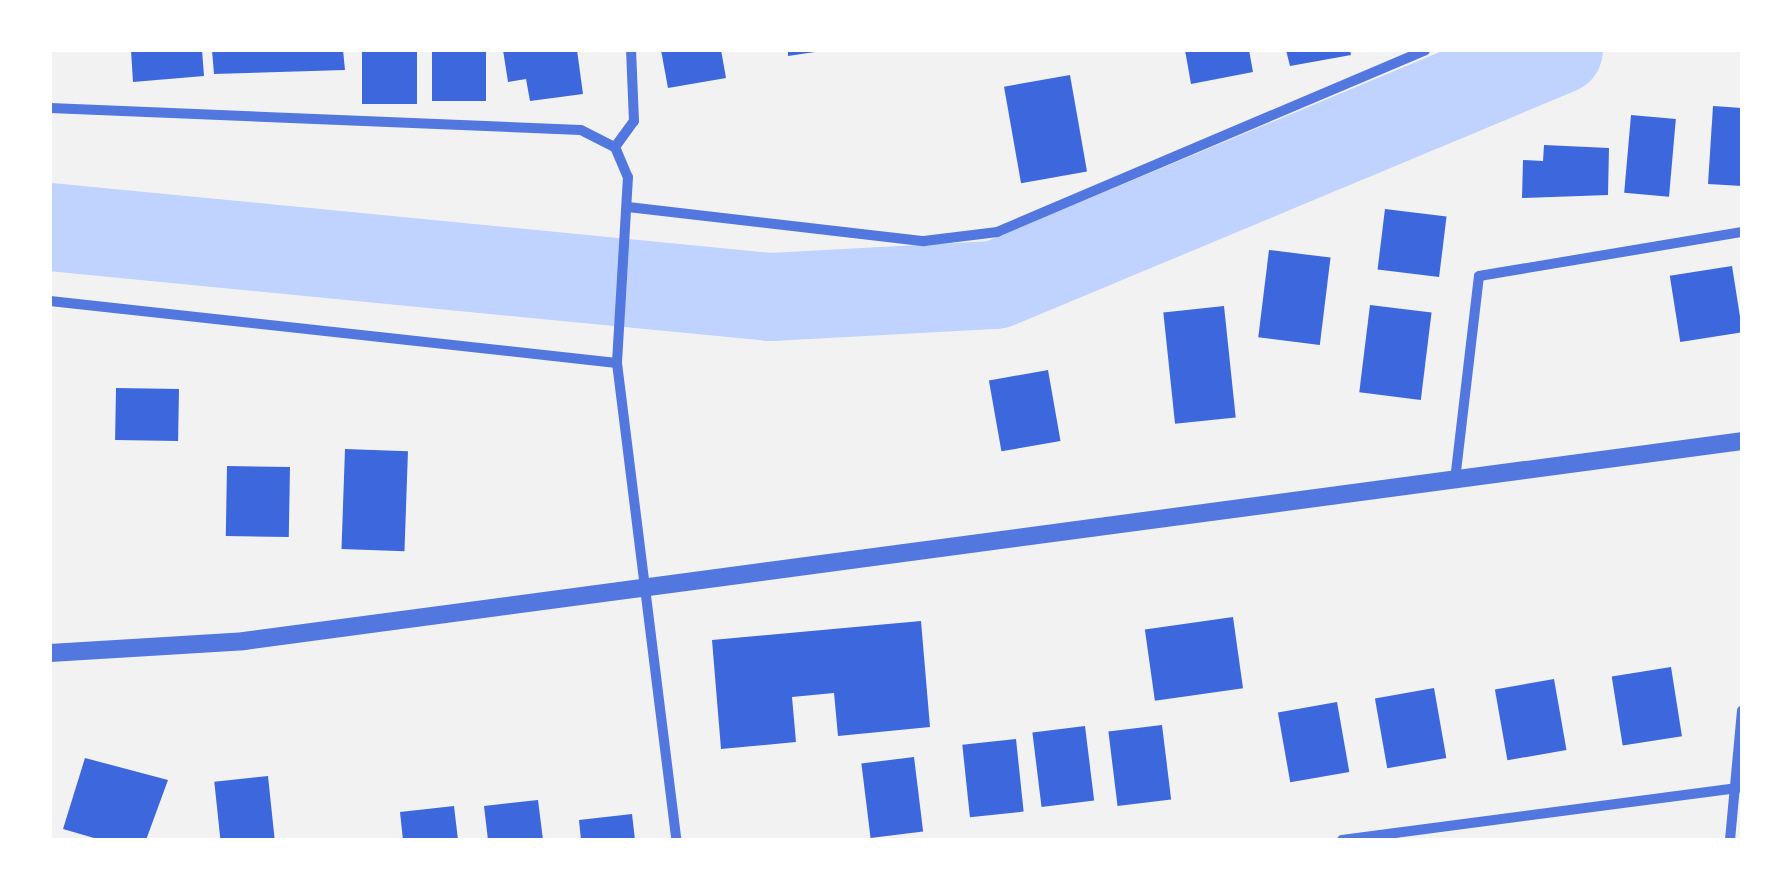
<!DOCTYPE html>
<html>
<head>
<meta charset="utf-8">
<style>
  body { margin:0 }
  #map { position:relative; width:1792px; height:890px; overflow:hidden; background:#f2f2f2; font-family:Barlow,sans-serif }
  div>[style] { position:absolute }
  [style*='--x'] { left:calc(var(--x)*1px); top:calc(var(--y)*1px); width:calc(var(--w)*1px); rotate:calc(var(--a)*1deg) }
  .river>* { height:88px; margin:-44px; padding:0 44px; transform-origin:44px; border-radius:44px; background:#bfd3fe }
  .building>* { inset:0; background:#3d67dc; transform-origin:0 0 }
  .minor>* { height:10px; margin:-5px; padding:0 5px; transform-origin:5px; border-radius:5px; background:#5277de }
  .tertiary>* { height:18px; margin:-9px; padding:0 9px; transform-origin:9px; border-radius:9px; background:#5277de }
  span { translate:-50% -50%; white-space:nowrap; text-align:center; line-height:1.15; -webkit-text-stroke:8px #fff; paint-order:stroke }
  .frame { position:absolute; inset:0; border:52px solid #fff; pointer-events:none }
</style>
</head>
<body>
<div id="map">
  <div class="river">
    <div style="--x:50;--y:227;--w:724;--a:5.55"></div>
    <div style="--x:771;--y:297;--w:225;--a:-3.1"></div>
    <div style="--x:996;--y:285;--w:610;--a:-22.66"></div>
  </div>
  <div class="building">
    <div style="clip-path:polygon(131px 50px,202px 50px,204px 76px,133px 82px)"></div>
    <div style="clip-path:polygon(212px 50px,343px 50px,345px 70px,214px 74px)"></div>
    <div style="left:362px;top:50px;width:55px;height:54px"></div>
    <div style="left:432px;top:50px;width:54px;height:51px"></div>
    <div style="clip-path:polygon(503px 50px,577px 50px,583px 94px,530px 101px,526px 79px,508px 82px)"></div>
    <div style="clip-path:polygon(661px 50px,721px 50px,726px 78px,668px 88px)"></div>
    <div style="clip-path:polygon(788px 50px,815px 50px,815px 52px,788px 56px)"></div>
    <div style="clip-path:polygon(1185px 50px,1249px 50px,1253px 72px,1191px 84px)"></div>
    <div style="clip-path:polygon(1286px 50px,1350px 50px,1351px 55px,1290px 66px)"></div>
    <div style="left:1070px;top:75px;width:98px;height:67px;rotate:80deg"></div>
    <div style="clip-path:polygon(1713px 106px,1742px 108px,1742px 186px,1708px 184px)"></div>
    <div style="left:1631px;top:115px;width:45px;height:78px;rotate:5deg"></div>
    <div style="clip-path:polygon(1544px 145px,1609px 148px,1608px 195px,1522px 198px,1523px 160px,1543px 161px)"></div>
    <div style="left:1385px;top:209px;width:62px;height:61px;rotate:7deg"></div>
    <div style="left:1269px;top:250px;width:62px;height:88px;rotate:7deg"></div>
    <div style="left:1732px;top:266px;width:67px;height:63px;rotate:81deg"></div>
    <div style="left:1370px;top:305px;width:62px;height:88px;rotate:7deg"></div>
    <div style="left:1224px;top:306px;width:112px;height:61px;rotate:84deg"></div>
    <div style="left:1048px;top:370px;width:72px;height:60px;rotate:80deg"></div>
    <div style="left:116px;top:388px;width:63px;height:52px;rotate:1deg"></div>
    <div style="left:345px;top:449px;width:63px;height:100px;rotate:2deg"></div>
    <div style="left:227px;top:466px;width:63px;height:70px;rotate:1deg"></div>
    <div style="left:1233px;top:617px;width:72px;height:89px;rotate:82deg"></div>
    <div style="clip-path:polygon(921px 621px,930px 727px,838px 736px,834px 693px,792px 697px,796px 742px,721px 749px,712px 640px)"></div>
    <div style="left:1671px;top:667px;width:70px;height:60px;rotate:81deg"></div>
    <div style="left:1554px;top:679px;width:72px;height:60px;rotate:80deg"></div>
    <div style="left:1434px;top:688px;width:71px;height:60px;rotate:80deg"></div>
    <div style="left:1337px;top:702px;width:71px;height:60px;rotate:80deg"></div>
    <div style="left:1162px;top:725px;width:75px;height:54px;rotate:83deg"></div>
    <div style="left:1085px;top:726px;width:75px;height:53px;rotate:83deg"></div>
    <div style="left:1016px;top:739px;width:73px;height:54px;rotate:84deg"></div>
    <div style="left:914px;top:757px;width:75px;height:53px;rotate:83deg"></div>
    <div style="clip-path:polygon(85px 758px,168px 780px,146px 840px,101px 840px,63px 829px)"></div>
    <div style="left:268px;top:776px;width:64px;height:54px;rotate:84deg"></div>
    <div style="clip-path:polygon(538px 800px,543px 840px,488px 840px,484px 806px)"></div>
    <div style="clip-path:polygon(454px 806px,458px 840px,403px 840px,400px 812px)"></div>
    <div style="clip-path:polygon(632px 814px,635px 840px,581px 840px,579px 820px)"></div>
  </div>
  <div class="minor">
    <div style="--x:50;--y:108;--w:531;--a:2.37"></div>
    <div style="--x:581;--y:130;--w:38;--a:27"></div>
    <div style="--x:615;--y:147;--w:33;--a:67"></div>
    <div style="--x:628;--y:177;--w:186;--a:93.4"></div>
    <div style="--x:617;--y:363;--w:481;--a:82.9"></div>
    <div style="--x:615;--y:147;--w:32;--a:-54"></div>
    <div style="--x:634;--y:121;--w:71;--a:-92.4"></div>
    <div style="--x:628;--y:207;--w:298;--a:6.6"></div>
    <div style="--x:924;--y:241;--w:74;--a:-7"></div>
    <div style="--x:997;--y:232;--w:465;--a:-23"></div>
    <div style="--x:50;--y:301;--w:570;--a:6.24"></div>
    <div style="--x:1455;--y:480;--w:205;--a:-83.3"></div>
    <div style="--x:1479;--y:276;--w:267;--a:-9.5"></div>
    <div style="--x:1342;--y:840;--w:399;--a:-7.5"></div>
    <div style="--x:1730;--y:840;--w:130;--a:-84.7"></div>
  </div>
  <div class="tertiary">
    <div style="--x:50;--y:653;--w:194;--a:-3.5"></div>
    <div style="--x:244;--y:641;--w:1511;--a:-7.6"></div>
  </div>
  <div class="frame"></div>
</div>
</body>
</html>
